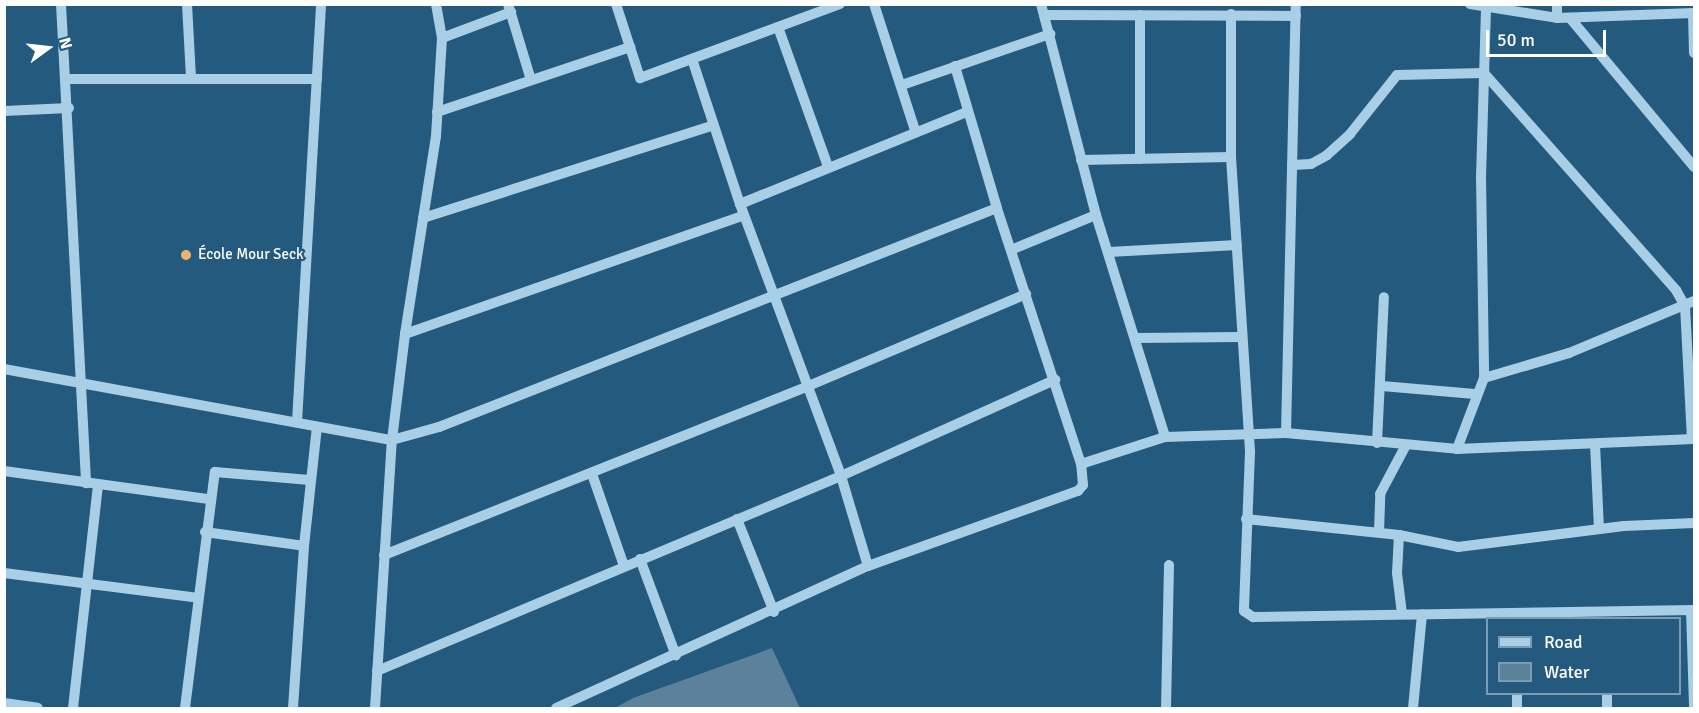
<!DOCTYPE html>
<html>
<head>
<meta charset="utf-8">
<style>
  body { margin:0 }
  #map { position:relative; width:1699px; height:713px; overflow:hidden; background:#245a7d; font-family:Signika,sans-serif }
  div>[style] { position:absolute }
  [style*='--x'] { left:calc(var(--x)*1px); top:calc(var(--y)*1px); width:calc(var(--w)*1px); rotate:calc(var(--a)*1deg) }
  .water>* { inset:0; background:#5b829a }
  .minor>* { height:10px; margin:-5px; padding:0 5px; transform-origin:5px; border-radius:5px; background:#a8cfe5 }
  .dots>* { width:16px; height:16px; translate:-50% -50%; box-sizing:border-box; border:3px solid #245a7d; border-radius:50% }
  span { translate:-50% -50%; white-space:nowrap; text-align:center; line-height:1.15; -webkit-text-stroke:4.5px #245a7d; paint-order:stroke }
  .poi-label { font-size:15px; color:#fff }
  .left { translate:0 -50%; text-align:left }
  .frame { position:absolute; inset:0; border:6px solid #fff; pointer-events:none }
  .legend { position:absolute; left:1486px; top:617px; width:195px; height:78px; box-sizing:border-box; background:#245a7d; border:2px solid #7c9cb1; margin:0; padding:8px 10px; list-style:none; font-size:18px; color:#fff }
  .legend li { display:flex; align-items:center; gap:12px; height:30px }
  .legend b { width:30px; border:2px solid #7c9cb1 }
  .north { position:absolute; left:18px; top:18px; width:60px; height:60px; -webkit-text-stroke:4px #245a7d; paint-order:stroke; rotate:75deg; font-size:16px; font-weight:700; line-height:24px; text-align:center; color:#fff }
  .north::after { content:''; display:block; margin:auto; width:21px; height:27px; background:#fff; clip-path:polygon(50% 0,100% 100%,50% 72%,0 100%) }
  .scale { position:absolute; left:1486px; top:30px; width:120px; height:27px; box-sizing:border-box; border:3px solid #fff; border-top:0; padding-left:8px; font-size:18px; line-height:21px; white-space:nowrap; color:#fff; -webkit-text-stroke:4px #245a7d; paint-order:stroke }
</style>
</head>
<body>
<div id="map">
  <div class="water">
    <div style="clip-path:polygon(772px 648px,800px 708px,615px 708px,633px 698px)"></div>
  </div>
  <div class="minor">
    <div style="--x:61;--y:4;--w:480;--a:87"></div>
    <div style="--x:187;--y:4;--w:75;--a:86.9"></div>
    <div style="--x:508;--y:4;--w:79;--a:73.2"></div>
    <div style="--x:616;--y:4;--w:78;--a:72"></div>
    <div style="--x:640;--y:78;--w:213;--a:-20.3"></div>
    <div style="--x:874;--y:4;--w:133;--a:72"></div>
    <div style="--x:1041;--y:4;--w:218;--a:75.4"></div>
    <div style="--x:1096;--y:215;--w:232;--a:72.7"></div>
    <div style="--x:1470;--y:4;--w:88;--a:9.1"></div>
    <div style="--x:1557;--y:18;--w:137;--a:-2.1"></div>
    <div style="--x:1486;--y:9;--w:167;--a:91.7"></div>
    <div style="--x:1481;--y:176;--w:202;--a:89.1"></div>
    <div style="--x:1484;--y:378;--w:89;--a:-16.4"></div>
    <div style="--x:1569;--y:353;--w:135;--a:-22.6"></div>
    <div style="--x:1693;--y:13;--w:40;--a:88.6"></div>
    <div style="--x:1231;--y:14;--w:143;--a:90"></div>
    <div style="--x:1231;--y:157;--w:296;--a:86.3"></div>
    <div style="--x:1250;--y:452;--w:159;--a:92.2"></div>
    <div style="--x:1244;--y:611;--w:11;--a:34"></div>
    <div style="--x:1253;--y:617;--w:441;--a:-0.9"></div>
    <div style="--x:1044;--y:15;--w:252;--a:0.2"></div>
    <div style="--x:1140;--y:15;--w:144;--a:90"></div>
    <div style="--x:1557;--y:18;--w:14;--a:-90"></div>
    <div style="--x:1570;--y:18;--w:194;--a:50.2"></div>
    <div style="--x:778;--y:27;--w:149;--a:70.3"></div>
    <div style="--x:442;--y:38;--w:74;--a:-20.6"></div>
    <div style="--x:692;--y:59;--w:153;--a:71.7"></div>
    <div style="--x:740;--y:204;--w:290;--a:69.6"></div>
    <div style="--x:841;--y:476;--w:94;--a:73.3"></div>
    <div style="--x:68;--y:79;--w:249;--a:0"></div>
    <div style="--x:902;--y:85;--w:157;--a:-19"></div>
    <div style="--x:4;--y:111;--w:65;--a:-2.6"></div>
    <div style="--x:437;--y:112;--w:204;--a:-18.6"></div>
    <div style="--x:1081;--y:160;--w:150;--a:-1.1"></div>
    <div style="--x:1292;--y:165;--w:19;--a:-3"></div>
    <div style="--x:1311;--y:164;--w:18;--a:-29"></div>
    <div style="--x:1327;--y:155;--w:31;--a:-42"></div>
    <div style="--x:1350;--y:134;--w:75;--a:-51.5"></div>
    <div style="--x:1397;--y:75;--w:87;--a:-1.3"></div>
    <div style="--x:1484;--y:73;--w:290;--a:48.5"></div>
    <div style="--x:1676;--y:290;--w:18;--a:61"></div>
    <div style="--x:1685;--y:306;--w:133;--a:87"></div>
    <div style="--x:740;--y:204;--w:245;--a:-22.1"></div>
    <div style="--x:423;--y:218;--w:305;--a:-17.7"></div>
    <div style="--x:1011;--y:250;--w:92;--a:-22.4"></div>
    <div style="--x:1109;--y:252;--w:128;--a:-3.1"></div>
    <div style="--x:405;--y:334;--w:359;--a:-19.3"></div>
    <div style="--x:1136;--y:338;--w:106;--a:-0.5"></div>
    <div style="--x:4;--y:369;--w:394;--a:10.4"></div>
    <div style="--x:392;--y:440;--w:49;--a:-15.5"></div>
    <div style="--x:439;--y:427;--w:599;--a:-21.43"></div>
    <div style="--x:1382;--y:386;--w:93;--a:4.9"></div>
    <div style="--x:297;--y:422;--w:419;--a:-86.7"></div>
    <div style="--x:1286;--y:433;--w:429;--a:-88.7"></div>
    <div style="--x:1377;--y:443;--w:146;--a:-87.3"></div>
    <div style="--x:1595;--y:444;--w:84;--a:87.3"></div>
    <div style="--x:1457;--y:449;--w:76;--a:-69.2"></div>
    <div style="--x:1081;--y:464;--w:88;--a:-17.8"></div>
    <div style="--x:1165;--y:437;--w:121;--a:-1.9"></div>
    <div style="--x:1286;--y:433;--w:172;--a:5.3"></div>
    <div style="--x:1457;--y:449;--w:237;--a:-2.4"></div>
    <div style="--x:4;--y:471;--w:207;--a:7.8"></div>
    <div style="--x:592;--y:474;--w:97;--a:70.8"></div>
    <div style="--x:737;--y:519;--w:100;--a:68.3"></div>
    <div style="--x:1246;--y:519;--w:154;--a:6"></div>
    <div style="--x:1399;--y:535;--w:60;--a:11.5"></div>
    <div style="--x:1458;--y:547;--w:167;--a:-7.2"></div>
    <div style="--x:1624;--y:526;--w:70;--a:-2.5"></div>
    <div style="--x:205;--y:532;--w:100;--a:8"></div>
    <div style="--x:1379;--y:532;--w:38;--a:-88"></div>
    <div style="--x:1380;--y:494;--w:53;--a:-62"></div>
    <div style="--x:1399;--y:535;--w:38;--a:93"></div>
    <div style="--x:1397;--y:573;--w:41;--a:83"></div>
    <div style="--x:384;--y:555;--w:454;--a:-21.7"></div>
    <div style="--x:806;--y:387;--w:239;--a:-22.9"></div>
    <div style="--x:640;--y:559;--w:103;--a:69.6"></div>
    <div style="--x:4;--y:573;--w:196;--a:7.3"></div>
    <div style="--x:1691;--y:610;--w:98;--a:88.2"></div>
    <div style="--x:377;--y:671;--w:503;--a:-22.8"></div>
    <div style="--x:841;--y:476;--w:235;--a:-24.2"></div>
    <div style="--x:1517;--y:694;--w:14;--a:90"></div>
    <div style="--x:1607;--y:694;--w:14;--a:90"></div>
    <div style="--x:4;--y:703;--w:34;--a:8"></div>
    <div style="--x:73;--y:708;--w:224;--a:-83.6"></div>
    <div style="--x:185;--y:708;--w:238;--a:-82.8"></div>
    <div style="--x:215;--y:472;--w:95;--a:4.8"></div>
    <div style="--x:293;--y:708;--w:162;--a:-86.1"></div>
    <div style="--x:304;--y:546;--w:120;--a:-83.8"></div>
    <div style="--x:375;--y:708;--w:269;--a:-86.4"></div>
    <div style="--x:392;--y:440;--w:107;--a:-83"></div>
    <div style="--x:405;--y:334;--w:200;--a:-81.1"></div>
    <div style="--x:436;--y:136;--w:98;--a:-86.5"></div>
    <div style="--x:442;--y:38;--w:35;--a:-100"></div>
    <div style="--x:556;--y:708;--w:343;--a:-24.5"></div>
    <div style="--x:868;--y:566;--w:223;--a:-19.7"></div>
    <div style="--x:1078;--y:491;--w:8;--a:-50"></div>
    <div style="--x:1083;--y:485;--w:21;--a:-95"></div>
    <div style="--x:1081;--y:464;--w:269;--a:-108.2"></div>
    <div style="--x:997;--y:208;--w:148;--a:-106.5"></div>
    <div style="--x:1166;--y:708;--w:143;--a:-88.8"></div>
    <div style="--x:1413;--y:708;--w:94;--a:-84.5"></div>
  </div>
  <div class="dots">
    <div style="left:186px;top:255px;background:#f0b36c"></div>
  </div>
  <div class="poi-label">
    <span class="left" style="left:198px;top:255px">École Mour Seck</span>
  </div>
  <div class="frame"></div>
  <ul class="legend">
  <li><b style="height:8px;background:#a8cfe5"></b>Road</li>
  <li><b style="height:16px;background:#5b829a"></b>Water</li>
  </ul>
  <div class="north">N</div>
  <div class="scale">50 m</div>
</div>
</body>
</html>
